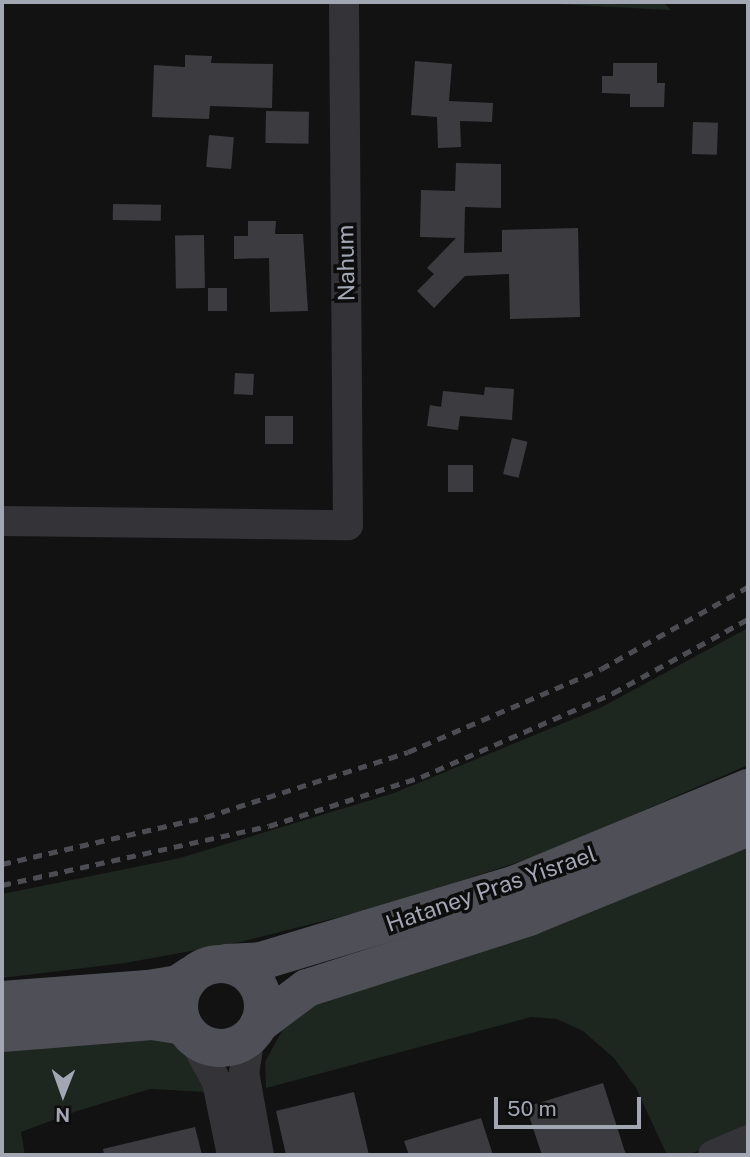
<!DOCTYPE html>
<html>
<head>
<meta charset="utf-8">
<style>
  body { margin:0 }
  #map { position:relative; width:750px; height:1157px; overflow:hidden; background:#121213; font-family:"Public Sans",sans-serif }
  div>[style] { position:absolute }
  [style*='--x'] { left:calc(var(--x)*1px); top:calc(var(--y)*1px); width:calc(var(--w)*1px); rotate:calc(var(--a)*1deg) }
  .green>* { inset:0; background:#1e2620 }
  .building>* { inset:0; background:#3c3c40; transform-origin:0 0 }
  .minor>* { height:30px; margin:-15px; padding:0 15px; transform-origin:15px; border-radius:15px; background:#333338 }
  .major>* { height:38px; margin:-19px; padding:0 19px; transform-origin:19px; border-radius:19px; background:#4f5057 }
  .major>.ring { margin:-19px; padding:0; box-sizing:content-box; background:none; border:38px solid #4f5057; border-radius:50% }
  .rail>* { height:5px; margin-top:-2.5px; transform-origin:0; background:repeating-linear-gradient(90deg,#4c4d53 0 9px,transparent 0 16px) }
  span { translate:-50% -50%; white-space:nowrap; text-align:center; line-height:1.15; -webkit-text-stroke:7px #0d0d0e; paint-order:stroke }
  .street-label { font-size:23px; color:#a3a7b4 }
  .frame { position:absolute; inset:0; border:4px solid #a3a7b4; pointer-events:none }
  .north { position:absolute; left:28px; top:1059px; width:70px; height:70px; -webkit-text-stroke:5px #0d0d0e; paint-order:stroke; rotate:181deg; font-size:19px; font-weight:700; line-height:28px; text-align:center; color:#a3a7b4 }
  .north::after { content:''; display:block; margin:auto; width:24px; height:32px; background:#a3a7b4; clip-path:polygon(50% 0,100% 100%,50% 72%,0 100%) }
  .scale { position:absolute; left:494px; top:1097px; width:147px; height:32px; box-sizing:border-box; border:4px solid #a3a7b4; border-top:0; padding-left:9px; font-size:21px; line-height:24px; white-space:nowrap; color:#a3a7b4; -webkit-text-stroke:5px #0d0d0e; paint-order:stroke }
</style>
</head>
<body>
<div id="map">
  <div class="green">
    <div style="clip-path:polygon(517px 2px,663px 2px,671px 10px)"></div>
    <div style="clip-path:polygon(748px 628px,748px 765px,543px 854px,383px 906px,240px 942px,125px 963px,2px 978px,2px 894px,180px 858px,394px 793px,600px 708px)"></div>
    <div style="clip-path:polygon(748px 840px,748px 1128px,688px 1155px,667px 1155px,636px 1088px,614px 1058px,583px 1031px,557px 1019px,531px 1017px,266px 1088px,265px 1062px,293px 1011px)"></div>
    <div style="clip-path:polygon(167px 1039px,188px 1053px,207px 1092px,150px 1089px,77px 1111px,21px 1132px,25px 1155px,2px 1155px,2px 1044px)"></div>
  </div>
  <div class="building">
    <div style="clip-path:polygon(185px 55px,212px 56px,211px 63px,273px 64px,272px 108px,210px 106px,209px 119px,152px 117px,154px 65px,185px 67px)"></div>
    <div style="clip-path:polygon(415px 61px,452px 64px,449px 101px,493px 103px,492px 122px,460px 121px,461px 147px,438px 148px,437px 117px,411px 115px)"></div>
    <div style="clip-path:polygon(613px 63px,657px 63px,657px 83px,665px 83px,664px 107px,630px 107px,630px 94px,602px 93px,602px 76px,613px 76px)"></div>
    <div style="left:266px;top:111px;width:43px;height:32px;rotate:1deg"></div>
    <div style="left:693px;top:122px;width:25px;height:32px;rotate:2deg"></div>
    <div style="left:209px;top:135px;width:25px;height:32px;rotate:5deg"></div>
    <div style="clip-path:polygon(456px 163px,501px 164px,501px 208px,465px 207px,464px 253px,502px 252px,502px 230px,578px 228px,580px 317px,510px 319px,509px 274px,465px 276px,434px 308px,417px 291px,434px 274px,427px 268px,456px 238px,420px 237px,421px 190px,455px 191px)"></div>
    <div style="left:113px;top:204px;width:48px;height:16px;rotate:1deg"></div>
    <div style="clip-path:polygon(248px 221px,276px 221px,275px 234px,303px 234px,308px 311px,270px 312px,269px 258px,234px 259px,234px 236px,248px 236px)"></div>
    <div style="left:204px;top:235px;width:53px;height:29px;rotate:89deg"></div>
    <div style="left:208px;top:288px;width:19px;height:23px"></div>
    <div style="left:235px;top:373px;width:19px;height:21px;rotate:3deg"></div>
    <div style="clip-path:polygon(485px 387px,514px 389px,512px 420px,460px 416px,458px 430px,427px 426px,430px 405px,441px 407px,443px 391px,484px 395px)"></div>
    <div style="left:265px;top:416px;width:28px;height:28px"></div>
    <div style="left:512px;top:438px;width:16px;height:37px;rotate:14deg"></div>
    <div style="left:448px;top:465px;width:25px;height:27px"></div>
    <div style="clip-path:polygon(603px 1083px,626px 1155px,542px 1155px,526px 1107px)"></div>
    <div style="clip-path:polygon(354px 1092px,369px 1155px,286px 1155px,276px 1111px)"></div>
    <div style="clip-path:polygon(481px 1118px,493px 1155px,409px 1155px,404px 1141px)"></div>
    <div style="clip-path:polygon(195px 1127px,202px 1155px,104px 1155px,103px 1149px)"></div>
  </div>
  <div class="minor">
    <div style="--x:2;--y:521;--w:346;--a:0.7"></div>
    <div style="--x:348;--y:525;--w:523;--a:-90.44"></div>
    <div style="--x:250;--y:1036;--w:36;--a:99"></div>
    <div style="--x:244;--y:1072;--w:84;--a:79.8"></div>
    <div style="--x:193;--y:1038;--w:50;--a:61.4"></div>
    <div style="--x:217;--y:1082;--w:75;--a:78.4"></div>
    <div style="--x:713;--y:1155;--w:38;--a:-23"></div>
  </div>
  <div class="major">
    <div style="--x:226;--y:963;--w:35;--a:-3"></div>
    <div style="--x:261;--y:961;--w:266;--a:-16.8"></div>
    <div style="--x:516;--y:884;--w:251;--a:-22.5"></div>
    <div class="ring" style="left:179px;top:964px;width:46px;height:46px"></div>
    <div style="--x:2;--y:1000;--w:146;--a:-4.3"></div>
    <div style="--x:148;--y:989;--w:30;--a:-9"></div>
    <div style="--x:178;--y:984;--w:14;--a:-34"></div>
    <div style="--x:259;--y:1024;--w:60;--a:-36.9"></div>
    <div style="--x:307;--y:988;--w:233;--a:-17.7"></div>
    <div style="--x:529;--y:917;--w:237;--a:-22.3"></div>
    <div style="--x:2;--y:1033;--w:150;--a:-4.6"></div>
    <div style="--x:152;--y:1021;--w:31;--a:9"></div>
  </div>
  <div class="rail">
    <div style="--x:2;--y:864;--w:209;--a:-13"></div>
    <div style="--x:206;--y:817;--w:212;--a:-17.8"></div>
    <div style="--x:408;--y:752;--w:210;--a:-23.3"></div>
    <div style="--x:601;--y:669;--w:168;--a:-29.2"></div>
    <div style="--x:2;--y:885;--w:273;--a:-12.5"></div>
    <div style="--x:269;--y:826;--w:160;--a:-17.9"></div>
    <div style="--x:421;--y:777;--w:210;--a:-23.6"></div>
    <div style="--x:613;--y:693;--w:154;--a:-28.7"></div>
  </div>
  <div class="street-label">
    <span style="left:346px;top:263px;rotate:-91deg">Nahum</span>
    <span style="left:491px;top:889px;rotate:-19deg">Hataney Pras Yisrael</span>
  </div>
  <div class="frame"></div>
  <div class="north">N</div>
  <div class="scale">50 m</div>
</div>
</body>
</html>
